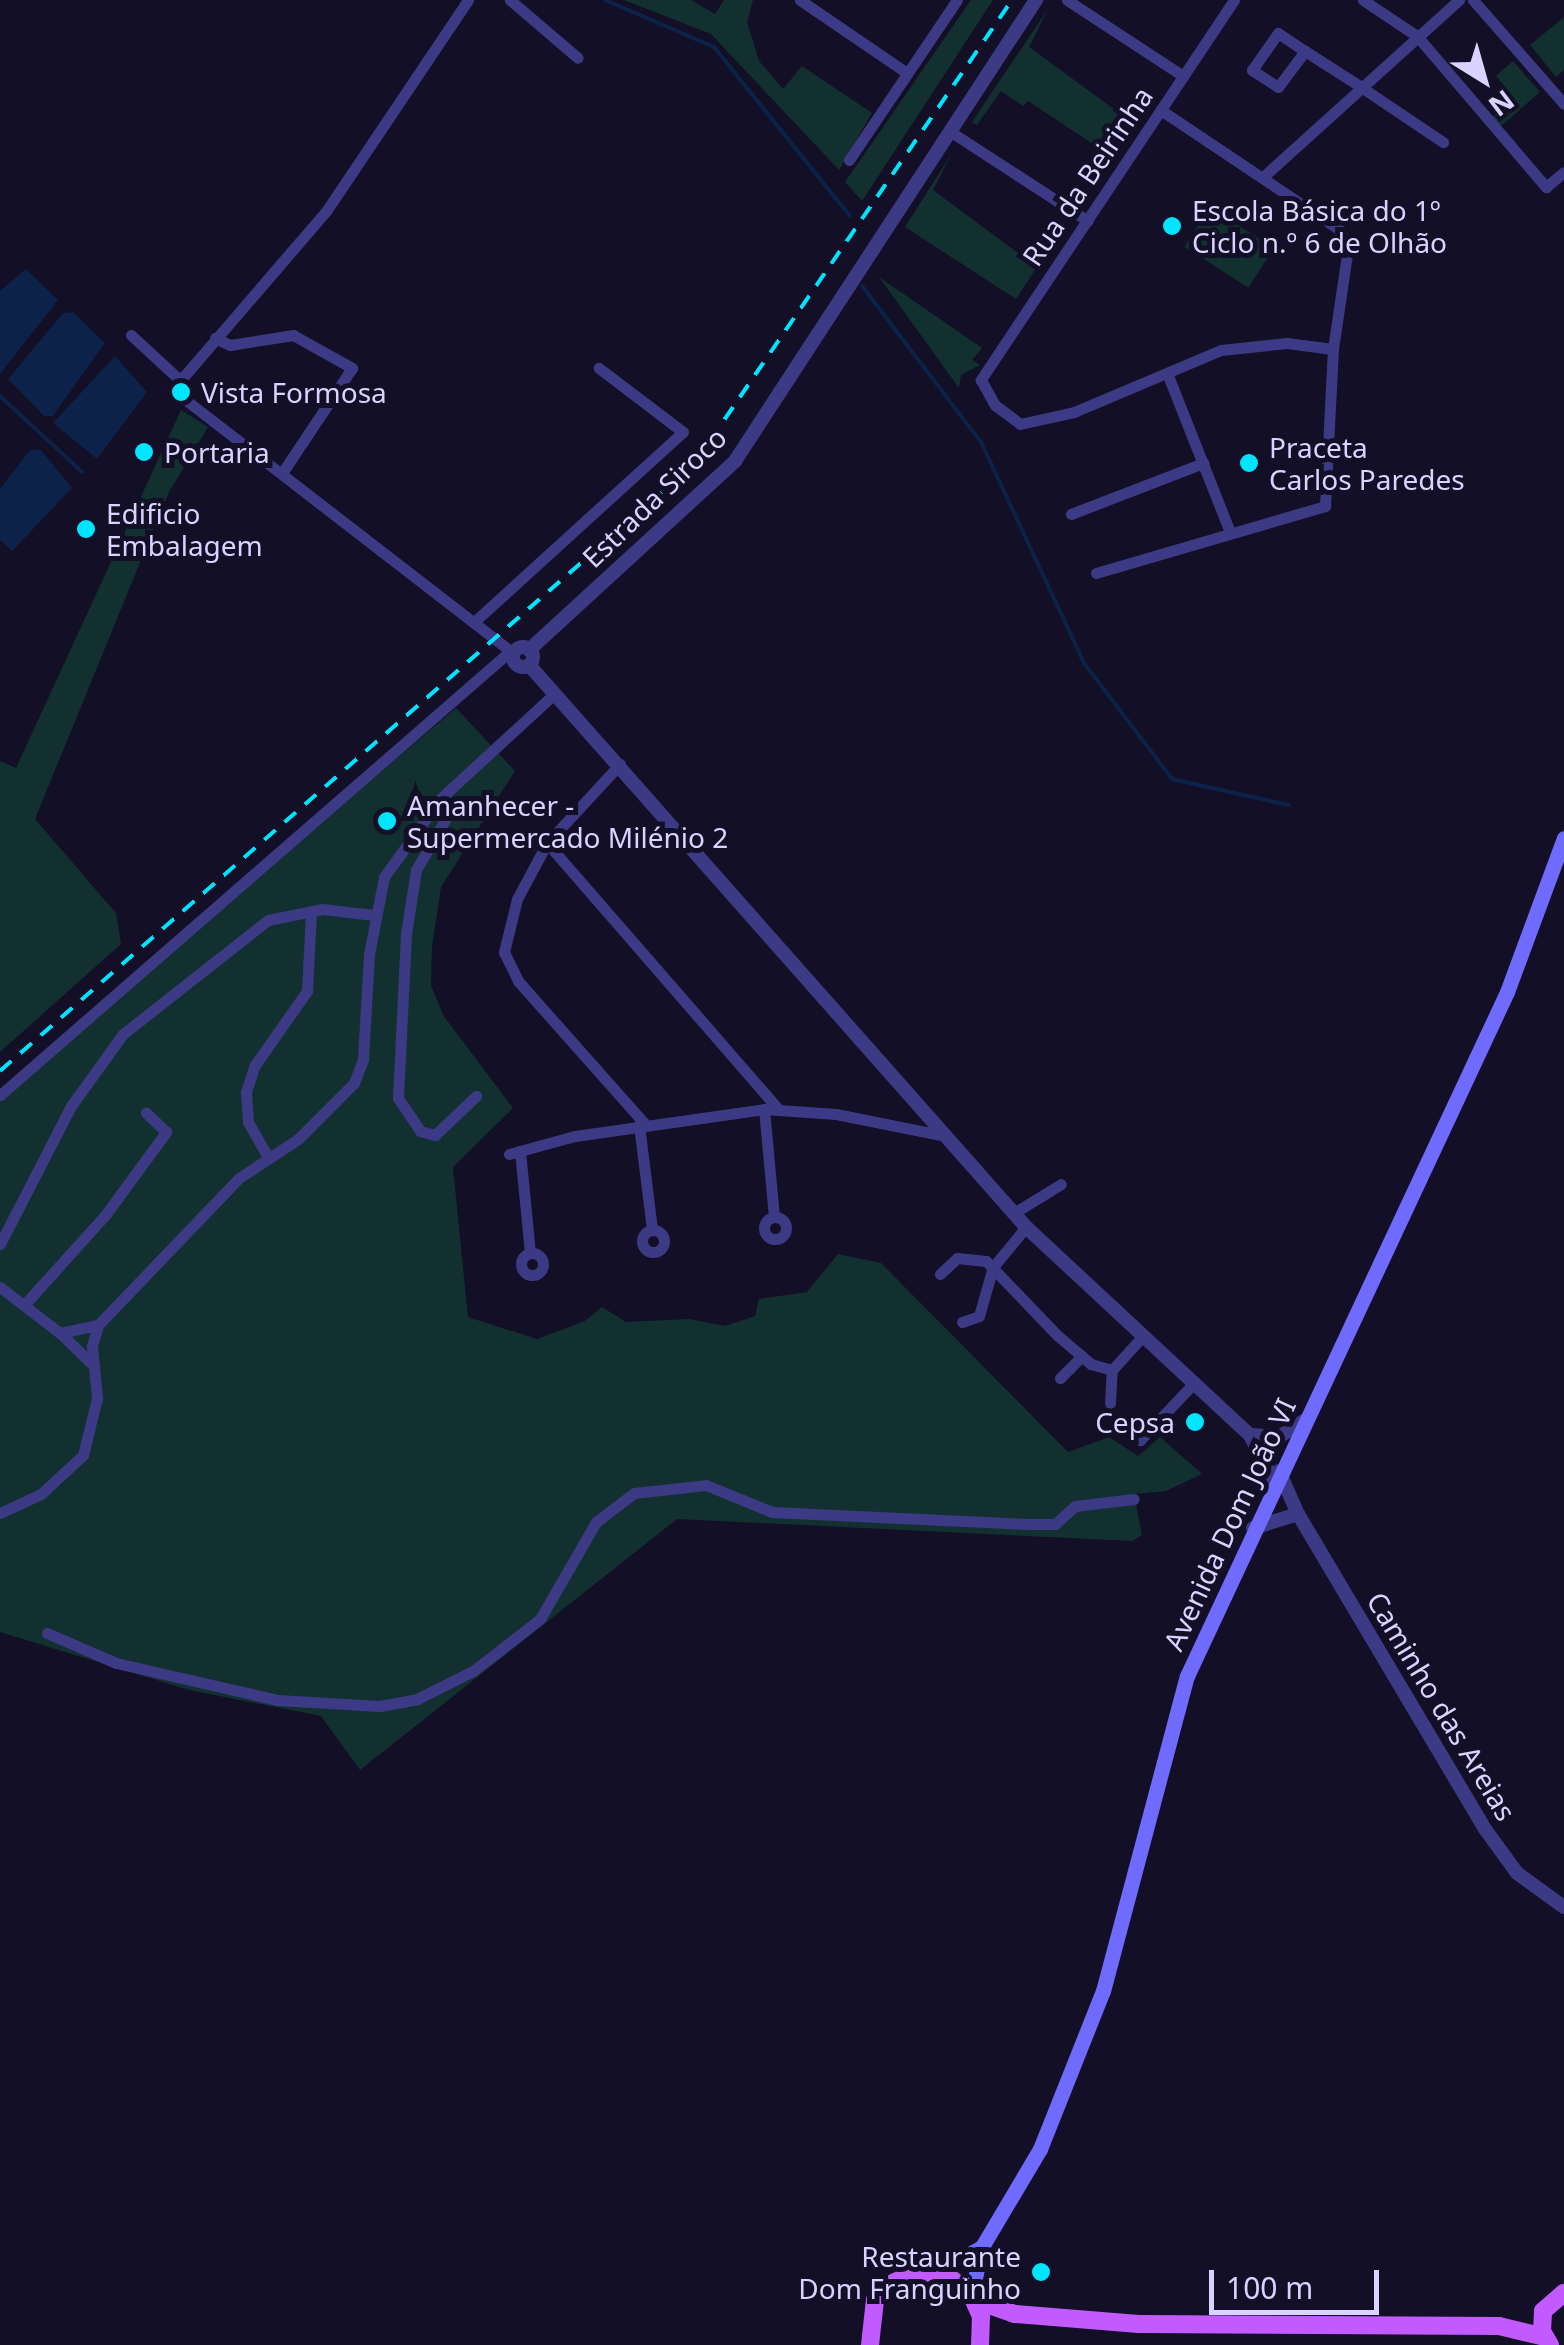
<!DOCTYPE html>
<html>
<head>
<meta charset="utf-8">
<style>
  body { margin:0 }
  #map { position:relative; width:1564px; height:2345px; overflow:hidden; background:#130f26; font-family:"Noto Sans",sans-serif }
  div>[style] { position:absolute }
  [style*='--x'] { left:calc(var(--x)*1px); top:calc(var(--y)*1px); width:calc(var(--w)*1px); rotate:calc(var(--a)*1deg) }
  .green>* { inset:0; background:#12302f; transform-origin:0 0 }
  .water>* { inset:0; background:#0c2248 }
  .stream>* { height:4px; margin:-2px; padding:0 2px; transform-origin:2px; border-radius:2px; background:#0c2248 }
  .minor>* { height:11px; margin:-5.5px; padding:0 5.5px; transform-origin:5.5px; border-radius:5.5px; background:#3d3a85 }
  .minor>.ring { margin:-5.5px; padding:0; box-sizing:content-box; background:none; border:11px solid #3d3a85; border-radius:50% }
  .tertiary>* { height:14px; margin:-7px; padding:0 7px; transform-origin:7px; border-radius:7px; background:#3d3a85 }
  .tertiary>.ring { margin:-7px; padding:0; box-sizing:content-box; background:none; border:14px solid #3d3a85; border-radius:50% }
  .secondary>* { height:15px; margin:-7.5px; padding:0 7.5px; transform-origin:7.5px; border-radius:7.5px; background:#6f6bff }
  .primary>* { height:18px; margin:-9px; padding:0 9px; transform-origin:9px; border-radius:9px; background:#c25bff }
  .rail>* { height:4px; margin-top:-2px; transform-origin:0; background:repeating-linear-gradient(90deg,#00e5ff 0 15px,transparent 0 27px) }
  .dots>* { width:28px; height:28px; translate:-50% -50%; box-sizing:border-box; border:5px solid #130f26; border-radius:50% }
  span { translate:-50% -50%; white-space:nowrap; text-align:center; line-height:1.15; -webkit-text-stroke:10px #130f26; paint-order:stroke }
  .street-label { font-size:28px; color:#d9d4ff }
  .poi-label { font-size:28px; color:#d9d4ff }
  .left { translate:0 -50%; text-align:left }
  .right { translate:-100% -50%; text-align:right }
  .north { position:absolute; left:1434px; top:30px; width:100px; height:100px; -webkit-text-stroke:8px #130f26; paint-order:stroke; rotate:143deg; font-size:28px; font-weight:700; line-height:40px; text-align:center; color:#d9d4ff }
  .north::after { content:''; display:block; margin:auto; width:35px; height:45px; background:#d9d4ff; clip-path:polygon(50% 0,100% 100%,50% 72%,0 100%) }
  .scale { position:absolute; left:1209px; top:2270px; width:170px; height:45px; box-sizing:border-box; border:5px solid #d9d4ff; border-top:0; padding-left:12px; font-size:30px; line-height:35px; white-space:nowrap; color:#d9d4ff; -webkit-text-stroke:8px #130f26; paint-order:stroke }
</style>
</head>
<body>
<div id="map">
  <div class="green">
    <div style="clip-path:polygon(624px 0,691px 0,715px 14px,724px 0,753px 0,747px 22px,759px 61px,783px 89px,802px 66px,872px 113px,839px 170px,711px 34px)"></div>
    <div style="clip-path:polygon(971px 0,993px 0,862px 201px,845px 182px)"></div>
    <div style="clip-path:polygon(1048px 9px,1029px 47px,1133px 123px,1111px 156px,1028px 101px,1023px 106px,1001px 91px,977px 125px,972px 122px)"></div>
    <div style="clip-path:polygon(1564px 17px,1564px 70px,1556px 77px,1530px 45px)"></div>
    <div style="clip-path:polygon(1513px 61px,1540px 92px,1501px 126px,1492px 117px,1514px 98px,1496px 76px)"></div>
    <div style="clip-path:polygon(952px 153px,933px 190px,1037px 267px,1016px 299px,905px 227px)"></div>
    <div style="left:1210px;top:207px;width:76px;height:47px;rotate:33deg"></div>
    <div style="clip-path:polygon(879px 277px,982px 348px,972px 360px,980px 365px,961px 375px,959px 388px)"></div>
    <div style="clip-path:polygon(181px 410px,208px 427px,169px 492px,35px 819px,116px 913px,121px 944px,0 1052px,0 761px,16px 768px)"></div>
    <div style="clip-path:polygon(456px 708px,515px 771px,441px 887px,432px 947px,431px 985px,443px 1015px,513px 1108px,453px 1167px,468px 1317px,537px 1339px,585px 1321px,602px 1307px,626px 1322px,689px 1319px,725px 1326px,755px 1316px,759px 1299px,807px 1292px,838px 1254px,881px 1263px,1068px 1452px,1109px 1437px,1138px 1456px,1160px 1437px,1202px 1474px,1166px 1491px,1134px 1494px,1142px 1535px,1132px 1541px,677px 1519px,360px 1770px,321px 1716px,189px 1690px,0 1632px,0 1094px)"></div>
  </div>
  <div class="water">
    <div style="clip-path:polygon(26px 269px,58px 300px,0 374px,0 291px)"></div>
    <div style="clip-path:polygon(73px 312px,105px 343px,53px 416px,44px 416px,8px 379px,63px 313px)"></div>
    <div style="clip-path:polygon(115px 356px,147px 392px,97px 459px,53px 423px)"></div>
    <div style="clip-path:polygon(30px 450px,41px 450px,72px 488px,12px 551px,0 540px,0 489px)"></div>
  </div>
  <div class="stream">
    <div style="--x:605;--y:0;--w:119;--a:23.3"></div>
    <div style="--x:714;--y:47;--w:216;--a:51.2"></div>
    <div style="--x:862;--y:286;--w:196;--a:52.7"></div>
    <div style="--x:981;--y:442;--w:244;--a:65"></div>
    <div style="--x:1084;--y:663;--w:146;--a:52.8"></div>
    <div style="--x:1172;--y:779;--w:119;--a:12.6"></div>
    <div style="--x:0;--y:396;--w:112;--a:42.8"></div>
  </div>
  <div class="minor">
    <div style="--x:468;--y:0;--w:253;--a:123.9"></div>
    <div style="--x:327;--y:210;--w:219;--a:130.7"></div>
    <div style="--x:184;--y:376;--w:19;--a:108"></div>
    <div style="--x:178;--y:394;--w:425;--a:37.7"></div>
    <div style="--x:510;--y:0;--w:89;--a:40.5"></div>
    <div style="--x:800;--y:0;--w:130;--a:34.3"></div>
    <div style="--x:1067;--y:0;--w:139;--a:33.2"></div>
    <div style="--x:1234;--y:0;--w:457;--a:123.7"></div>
    <div style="--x:981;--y:380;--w:29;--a:61"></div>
    <div style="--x:995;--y:405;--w:31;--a:37"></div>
    <div style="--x:1020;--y:424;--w:55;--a:-12.5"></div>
    <div style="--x:1074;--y:412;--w:160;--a:-22.9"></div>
    <div style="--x:1221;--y:350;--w:66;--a:-6.1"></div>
    <div style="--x:1287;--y:343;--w:46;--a:7.4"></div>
    <div style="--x:1363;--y:0;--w:65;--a:33.7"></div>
    <div style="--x:1417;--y:36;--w:199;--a:49.5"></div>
    <div style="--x:1546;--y:187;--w:23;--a:-40"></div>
    <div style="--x:1473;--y:0;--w:138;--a:48.8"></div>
    <div style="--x:1305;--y:51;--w:45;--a:126.9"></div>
    <div style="--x:1278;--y:87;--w:31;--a:-147"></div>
    <div style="--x:1252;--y:70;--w:45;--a:-54.9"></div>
    <div style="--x:1278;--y:33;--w:32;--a:34"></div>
    <div style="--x:1305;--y:51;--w:67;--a:32.7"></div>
    <div style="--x:1361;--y:87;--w:99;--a:33.9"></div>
    <div style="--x:951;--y:132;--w:163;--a:33"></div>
    <div style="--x:849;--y:160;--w:193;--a:-56"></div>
    <div style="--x:1264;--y:176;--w:263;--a:-42.1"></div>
    <div style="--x:131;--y:335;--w:69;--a:42.7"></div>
    <div style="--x:215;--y:338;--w:17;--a:25"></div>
    <div style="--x:230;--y:345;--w:64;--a:-9"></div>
    <div style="--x:293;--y:335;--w:68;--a:29.2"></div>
    <div style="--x:352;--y:368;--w:126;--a:123.7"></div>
    <div style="--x:1167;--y:373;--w:171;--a:68.4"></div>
    <div style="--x:1071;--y:514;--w:142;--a:-21.1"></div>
    <div style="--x:1096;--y:573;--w:239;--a:-16.3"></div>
    <div style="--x:1325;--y:506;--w:157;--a:-87.1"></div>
    <div style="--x:1333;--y:349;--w:102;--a:-81.6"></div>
    <div style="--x:1348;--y:248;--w:20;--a:-114"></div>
    <div style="--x:1340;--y:230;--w:216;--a:-146.2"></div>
    <div style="--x:474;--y:622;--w:282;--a:-42.3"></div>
    <div style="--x:683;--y:432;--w:106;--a:-142.7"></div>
    <div style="--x:620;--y:764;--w:108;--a:132.7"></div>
    <div style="--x:547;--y:843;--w:64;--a:118.2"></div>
    <div style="--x:517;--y:899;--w:55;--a:103.8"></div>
    <div style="--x:504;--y:952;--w:32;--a:64"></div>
    <div style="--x:518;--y:981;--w:191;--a:48.4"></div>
    <div style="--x:441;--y:798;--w:17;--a:62"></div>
    <div style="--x:449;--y:813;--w:66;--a:120.1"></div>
    <div style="--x:416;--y:870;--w:65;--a:98.9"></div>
    <div style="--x:406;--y:934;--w:164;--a:92.8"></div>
    <div style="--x:398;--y:1098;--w:40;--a:56"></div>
    <div style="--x:420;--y:1131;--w:16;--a:15"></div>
    <div style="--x:435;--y:1135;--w:57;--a:-43.6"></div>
    <div style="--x:547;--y:843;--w:354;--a:49"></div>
    <div style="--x:0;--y:1095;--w:675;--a:-41.03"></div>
    <div style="--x:764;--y:1109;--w:108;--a:84.7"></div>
    <div style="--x:639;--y:1125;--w:106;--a:82.9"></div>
    <div style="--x:520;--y:1151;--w:102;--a:84.4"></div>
    <div style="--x:509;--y:1154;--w:68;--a:-15.3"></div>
    <div style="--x:575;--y:1136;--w:191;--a:-8.1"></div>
    <div style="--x:764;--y:1109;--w:72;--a:4"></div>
    <div style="--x:836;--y:1114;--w:106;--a:11.4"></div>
    <div style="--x:268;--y:1157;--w:40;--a:-119.7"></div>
    <div style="--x:248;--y:1122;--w:30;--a:-94"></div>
    <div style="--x:246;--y:1092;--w:28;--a:-72"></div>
    <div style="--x:255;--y:1065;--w:90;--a:-54.9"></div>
    <div style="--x:307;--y:991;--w:80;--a:-87.1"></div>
    <div style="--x:1014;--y:1213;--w:55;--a:-31.7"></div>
    <div class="ring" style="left:764px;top:1217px;width:11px;height:11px"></div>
    <div class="ring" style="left:642px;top:1230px;width:11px;height:11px"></div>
    <div style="--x:0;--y:1244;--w:155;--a:-62.8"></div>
    <div style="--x:71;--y:1106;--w:89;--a:-54.2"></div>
    <div style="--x:123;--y:1034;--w:184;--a:-38.2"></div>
    <div style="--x:268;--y:920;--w:55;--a:-11.5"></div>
    <div style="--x:322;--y:909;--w:52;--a:6.6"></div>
    <div class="ring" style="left:521px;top:1253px;width:11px;height:11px"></div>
    <div style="--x:940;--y:1274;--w:23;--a:-43"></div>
    <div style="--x:957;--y:1258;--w:29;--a:6"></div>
    <div style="--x:986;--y:1261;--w:103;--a:46.2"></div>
    <div style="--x:1057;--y:1335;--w:45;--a:40.5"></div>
    <div style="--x:1091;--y:1364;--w:22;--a:16"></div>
    <div style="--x:1112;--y:1370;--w:43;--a:-47.8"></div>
    <div style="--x:0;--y:1287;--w:76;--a:37.5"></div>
    <div style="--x:60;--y:1333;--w:39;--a:-12"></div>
    <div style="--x:25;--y:1304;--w:121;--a:-48"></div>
    <div style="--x:106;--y:1214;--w:102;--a:-53.8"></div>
    <div style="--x:166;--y:1132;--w:28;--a:-136"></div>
    <div style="--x:962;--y:1322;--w:18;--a:-19"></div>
    <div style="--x:979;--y:1316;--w:51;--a:-74.1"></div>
    <div style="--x:993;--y:1267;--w:52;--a:-50.5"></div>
    <div style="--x:60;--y:1333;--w:45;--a:44.1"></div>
    <div style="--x:1060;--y:1378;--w:31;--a:-45"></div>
    <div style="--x:1110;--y:1403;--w:33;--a:-87"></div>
    <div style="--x:1129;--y:1432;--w:14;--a:36"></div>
    <div style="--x:1140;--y:1440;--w:74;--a:-46.6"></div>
    <div style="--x:0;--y:1513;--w:45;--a:-24.9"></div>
    <div style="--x:41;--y:1494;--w:57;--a:-42.9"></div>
    <div style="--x:83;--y:1455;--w:59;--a:-76.2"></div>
    <div style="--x:97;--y:1398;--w:52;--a:-95.5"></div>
    <div style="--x:92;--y:1346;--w:22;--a:-74"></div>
    <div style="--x:98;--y:1325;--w:204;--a:-46.2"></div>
    <div style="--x:239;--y:1178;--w:71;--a:-33.5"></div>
    <div style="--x:298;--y:1139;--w:79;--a:-45"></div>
    <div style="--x:354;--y:1083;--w:26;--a:-69"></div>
    <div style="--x:363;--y:1059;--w:105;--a:-86.7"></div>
    <div style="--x:369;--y:954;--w:78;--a:-79"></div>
    <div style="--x:384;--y:877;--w:97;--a:-54.2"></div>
    <div style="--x:441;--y:798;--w:155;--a:-42.6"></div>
    <div style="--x:47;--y:1633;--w:75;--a:23.5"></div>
    <div style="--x:116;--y:1663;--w:165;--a:12.9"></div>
    <div style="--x:277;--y:1700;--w:102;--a:3.4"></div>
    <div style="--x:379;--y:1706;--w:39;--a:-10"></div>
    <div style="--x:417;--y:1699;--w:63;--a:-26.6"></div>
    <div style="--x:473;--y:1671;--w:85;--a:-37.8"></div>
    <div style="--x:540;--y:1619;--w:112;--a:-60"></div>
    <div style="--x:596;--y:1522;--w:48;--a:-37.3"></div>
    <div style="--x:634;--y:1493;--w:72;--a:-6.3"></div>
    <div style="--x:706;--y:1485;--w:71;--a:22.2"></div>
    <div style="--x:772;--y:1512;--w:257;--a:2.7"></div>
    <div style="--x:1029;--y:1524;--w:26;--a:0"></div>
    <div style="--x:1055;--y:1524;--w:27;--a:-42"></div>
    <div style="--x:1075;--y:1506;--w:59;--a:-6.8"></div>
  </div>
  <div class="tertiary">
    <div class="ring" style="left:513px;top:647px;width:6px;height:6px"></div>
    <div style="--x:529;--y:650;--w:280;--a:-42.5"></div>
    <div style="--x:735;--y:461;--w:551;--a:-56.86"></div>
    <div style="--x:529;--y:665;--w:750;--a:48.51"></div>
    <div style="--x:1026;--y:1227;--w:306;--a:42.9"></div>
    <div style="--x:1250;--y:1435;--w:54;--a:63.4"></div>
    <div style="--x:1250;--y:1435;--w:29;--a:4"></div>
    <div style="--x:1279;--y:1437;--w:30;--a:-33"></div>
    <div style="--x:1279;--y:1471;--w:47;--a:66.2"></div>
    <div style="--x:1298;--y:1514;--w:366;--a:59.3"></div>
    <div style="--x:1485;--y:1829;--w:54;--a:54"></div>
    <div style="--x:1517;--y:1873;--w:58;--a:35.9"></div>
    <div style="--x:1253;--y:1528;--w:47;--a:-17.3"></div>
  </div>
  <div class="secondary">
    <div style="--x:936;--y:2272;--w:50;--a:-28.6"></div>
    <div style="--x:971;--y:2294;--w:50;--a:-76.2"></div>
    <div style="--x:983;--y:2245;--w:112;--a:-59.3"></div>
    <div style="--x:1040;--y:2149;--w:170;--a:-68.3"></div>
    <div style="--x:1103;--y:1991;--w:326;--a:-75.1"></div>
    <div style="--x:1187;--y:1676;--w:755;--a:-64.93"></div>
    <div style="--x:1507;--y:992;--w:164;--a:-69.7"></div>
  </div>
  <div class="primary">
    <div style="--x:975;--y:2300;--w:42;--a:19.3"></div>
    <div style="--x:1015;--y:2314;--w:124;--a:4.6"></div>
    <div style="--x:1139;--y:2324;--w:360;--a:0.3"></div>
    <div style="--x:1499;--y:2326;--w:47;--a:13.4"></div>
    <div style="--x:870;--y:2345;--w:45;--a:-83.7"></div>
    <div style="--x:875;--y:2300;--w:18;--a:-52"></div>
    <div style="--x:886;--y:2286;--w:35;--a:-24"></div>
    <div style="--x:918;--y:2272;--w:31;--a:9"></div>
    <div style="--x:949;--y:2277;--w:28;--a:38"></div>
    <div style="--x:971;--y:2294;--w:24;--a:66"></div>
    <div style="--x:981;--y:2316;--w:29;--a:92"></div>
    <div style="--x:1550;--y:2345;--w:16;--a:-120"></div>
    <div style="--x:1542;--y:2331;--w:20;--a:-87"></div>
    <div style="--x:1543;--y:2311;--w:28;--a:-41"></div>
  </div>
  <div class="rail">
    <div style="--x:0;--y:1071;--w:922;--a:-41.17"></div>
    <div style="--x:694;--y:464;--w:563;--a:-55.58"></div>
  </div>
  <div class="dots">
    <div style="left:1172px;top:226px;background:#00e5ff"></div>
    <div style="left:181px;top:392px;background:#00e5ff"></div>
    <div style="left:144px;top:452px;background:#00e5ff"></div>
    <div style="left:1249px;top:463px;background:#00e5ff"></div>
    <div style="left:86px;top:529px;background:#00e5ff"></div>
    <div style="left:387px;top:821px;background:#00e5ff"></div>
    <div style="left:1195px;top:1422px;background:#00e5ff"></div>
    <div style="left:1041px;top:2272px;background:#00e5ff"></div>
  </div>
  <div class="street-label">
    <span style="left:1087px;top:176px;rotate:-56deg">Rua da Beirinha</span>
    <span style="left:654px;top:497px;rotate:-44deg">Estrada Siroco</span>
    <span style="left:1229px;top:1524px;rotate:-65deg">Avenida Dom João VI</span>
    <span style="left:1442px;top:1706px;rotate:59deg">Caminho das Areias</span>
  </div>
  <div class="poi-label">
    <span class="left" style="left:1192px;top:226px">Escola Básica do 1º<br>Ciclo n.º 6 de Olhão</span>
    <span class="left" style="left:201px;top:392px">Vista Formosa</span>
    <span class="left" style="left:1269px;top:463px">Praceta<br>Carlos Paredes</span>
    <span class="left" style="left:164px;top:452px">Portaria</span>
    <span class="left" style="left:106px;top:529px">Edificio<br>Embalagem</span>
    <span class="left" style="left:407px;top:821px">Amanhecer -<br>Supermercado Milénio 2</span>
    <span class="right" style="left:1175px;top:1422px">Cepsa</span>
    <span class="right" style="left:1021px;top:2272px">Restaurante<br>Dom Franguinho</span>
  </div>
  <div class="north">N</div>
  <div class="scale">100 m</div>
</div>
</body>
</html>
